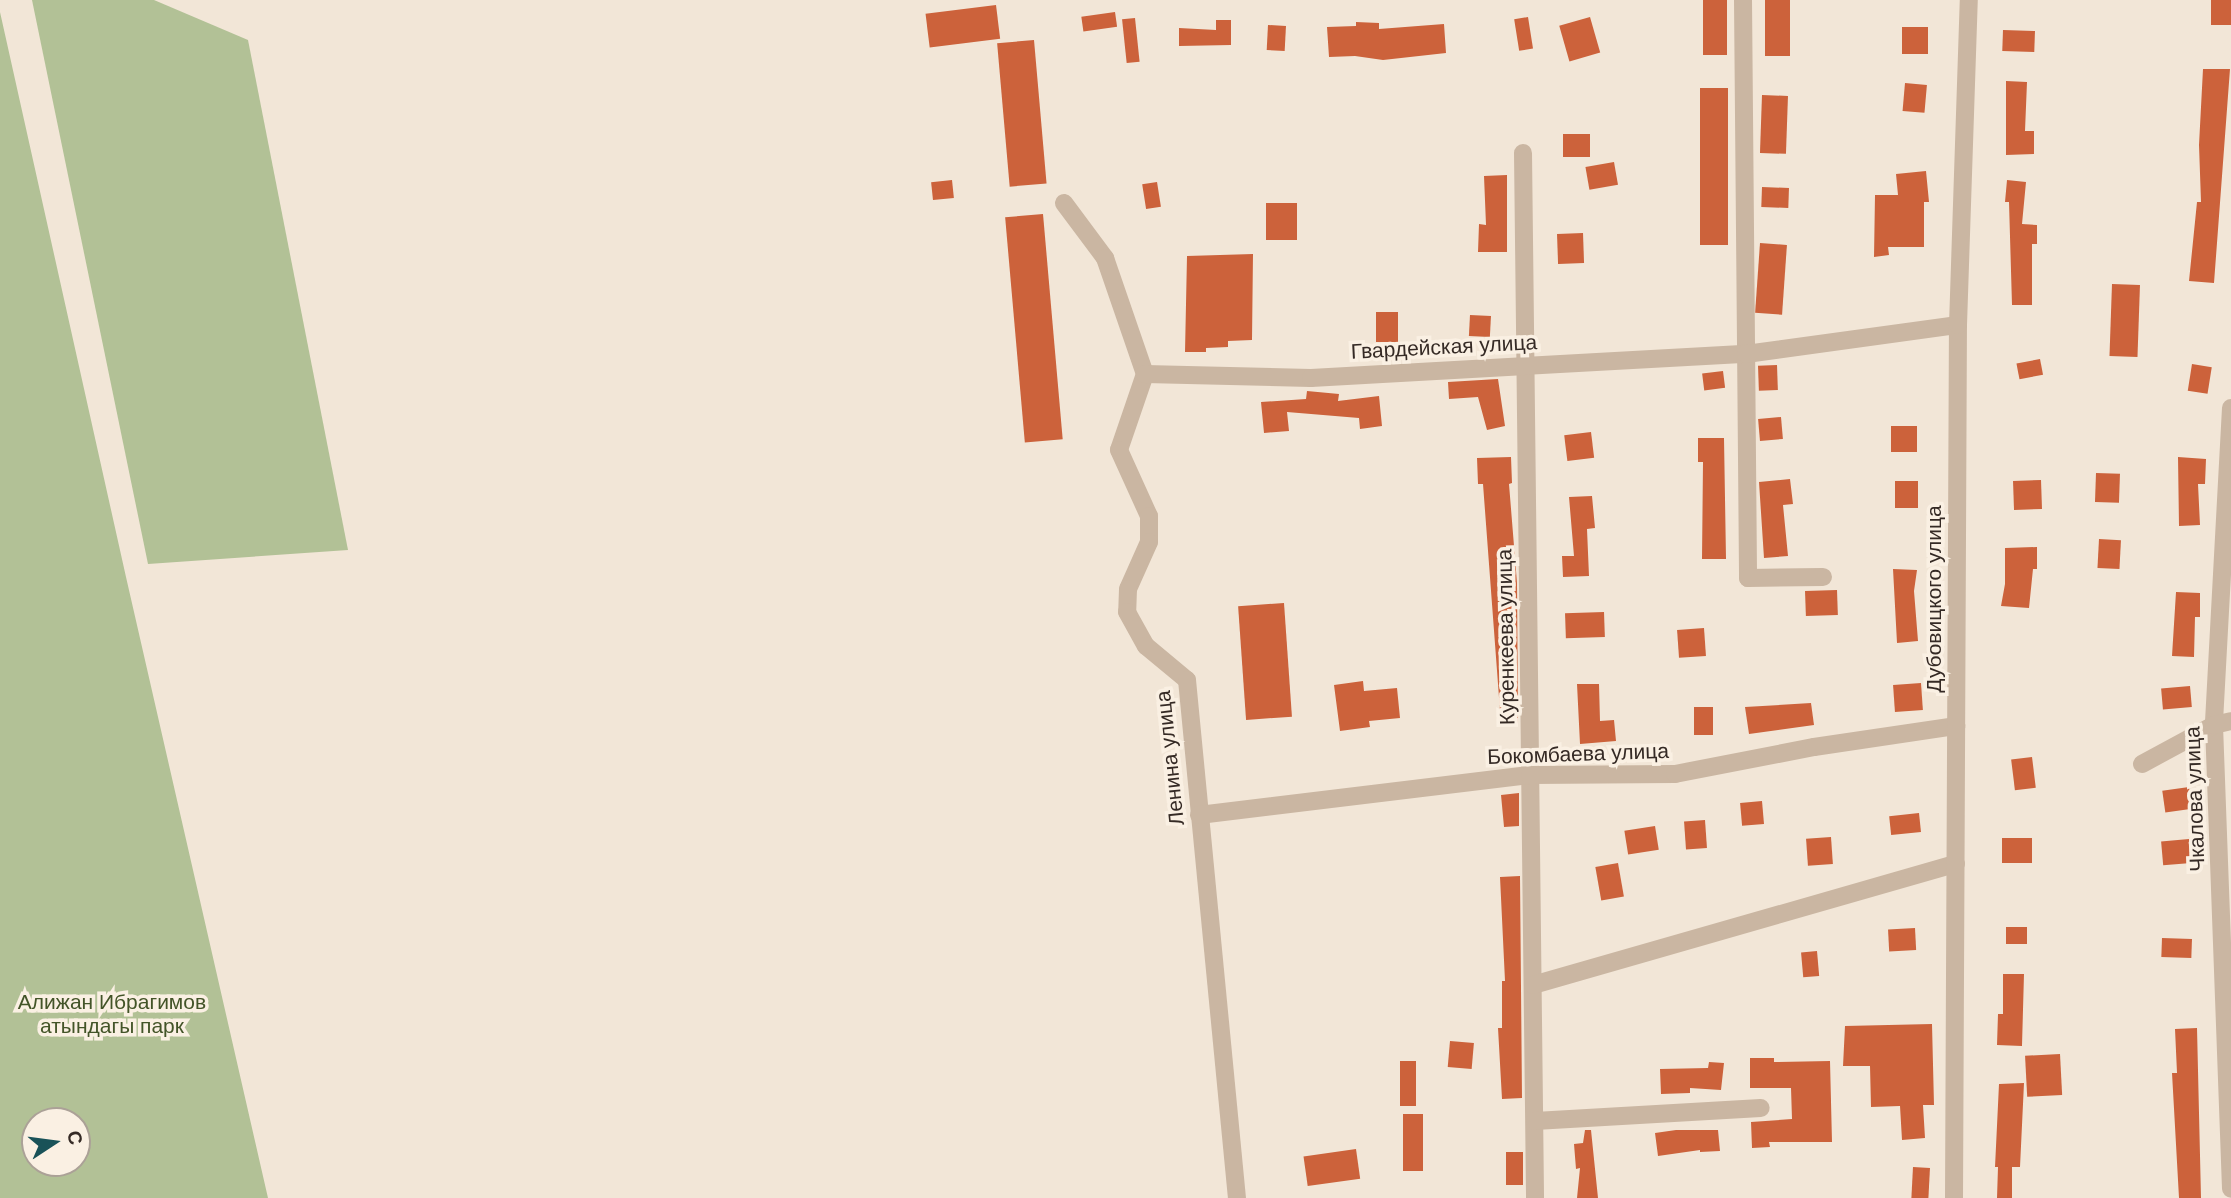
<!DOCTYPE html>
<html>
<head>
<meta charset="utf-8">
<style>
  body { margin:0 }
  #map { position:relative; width:2231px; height:1198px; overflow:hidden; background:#f2e6d7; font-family:Helvetica,sans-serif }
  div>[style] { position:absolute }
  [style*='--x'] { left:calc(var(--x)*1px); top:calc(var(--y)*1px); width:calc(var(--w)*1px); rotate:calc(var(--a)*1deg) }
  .green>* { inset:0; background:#b2c196 }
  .building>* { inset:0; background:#cc623b; transform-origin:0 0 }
  .minor>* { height:18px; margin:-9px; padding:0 9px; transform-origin:9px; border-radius:9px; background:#cab6a2 }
  .tertiary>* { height:18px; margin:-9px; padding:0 9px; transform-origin:9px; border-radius:9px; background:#cab6a2 }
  span { translate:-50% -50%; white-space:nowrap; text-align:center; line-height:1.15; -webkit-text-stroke:7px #faf0e3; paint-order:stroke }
  .street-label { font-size:21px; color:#352a25 }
  .park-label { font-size:21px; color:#435428 }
  .north { position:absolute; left:21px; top:1107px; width:70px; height:70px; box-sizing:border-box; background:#faf0e3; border:2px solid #aba197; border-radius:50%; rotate:77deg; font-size:19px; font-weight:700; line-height:28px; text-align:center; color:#352a25 }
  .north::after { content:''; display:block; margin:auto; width:24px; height:32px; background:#195258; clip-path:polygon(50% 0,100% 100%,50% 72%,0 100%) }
</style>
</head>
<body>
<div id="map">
  <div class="green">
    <div style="clip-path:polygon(32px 0,154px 0,248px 40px,348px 550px,148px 564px)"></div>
    <div style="clip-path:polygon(evenodd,0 12px,126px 577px,268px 1198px,0 1198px,0 12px,77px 1121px,77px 1163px,35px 1163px,35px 1121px,77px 1121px)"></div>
  </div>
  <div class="building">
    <div style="left:1703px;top:0;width:24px;height:55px"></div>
    <div style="left:1765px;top:0;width:25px;height:56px"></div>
    <div style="left:2211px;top:0;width:20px;height:25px"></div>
    <div style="left:996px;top:5px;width:34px;height:71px;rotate:83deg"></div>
    <div style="left:1115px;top:12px;width:15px;height:34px;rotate:82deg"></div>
    <div style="left:1528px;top:17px;width:32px;height:14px;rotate:81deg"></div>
    <div style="left:1590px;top:17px;width:37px;height:32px;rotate:74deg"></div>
    <div style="left:1135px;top:18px;width:44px;height:13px;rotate:84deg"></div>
    <div style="clip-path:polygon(1216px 20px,1231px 20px,1231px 45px,1179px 46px,1179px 28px,1216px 30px)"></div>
    <div style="clip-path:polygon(1356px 22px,1379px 23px,1379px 29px,1444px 24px,1446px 53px,1383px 60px,1355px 56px,1329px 57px,1327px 27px,1356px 26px)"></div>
    <div style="left:1268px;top:25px;width:18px;height:25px;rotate:3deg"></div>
    <div style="left:1902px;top:27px;width:26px;height:27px"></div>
    <div style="left:2003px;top:30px;width:32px;height:21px;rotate:2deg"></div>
    <div style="left:1034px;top:40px;width:144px;height:37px;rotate:85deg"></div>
    <div style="clip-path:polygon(2203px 69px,2230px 69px,2214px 283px,2189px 281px,2197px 202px,2201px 202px,2199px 145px)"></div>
    <div style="clip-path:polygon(2006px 81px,2027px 82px,2025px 131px,2034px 131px,2034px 154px,2006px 155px)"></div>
    <div style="left:1905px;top:83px;width:22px;height:28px;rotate:5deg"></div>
    <div style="left:1700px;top:88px;width:28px;height:157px"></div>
    <div style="left:1762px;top:95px;width:26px;height:58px;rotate:2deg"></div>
    <div style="left:1563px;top:134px;width:27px;height:23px"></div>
    <div style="left:1614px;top:162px;width:23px;height:29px;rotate:80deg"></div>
    <div style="clip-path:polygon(1926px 171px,1929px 202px,1924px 202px,1924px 247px,1888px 247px,1889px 255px,1874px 257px,1875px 195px,1898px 195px,1896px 174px)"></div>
    <div style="clip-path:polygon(1507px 175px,1507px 252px,1478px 252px,1479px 224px,1486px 225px,1484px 176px)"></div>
    <div style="left:952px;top:180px;width:18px;height:21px;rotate:84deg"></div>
    <div style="clip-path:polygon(2007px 180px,2026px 182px,2022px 224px,2037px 225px,2037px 244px,2032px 244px,2032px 305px,2012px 305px,2009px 202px,2005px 202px)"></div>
    <div style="left:1157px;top:182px;width:25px;height:15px;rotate:81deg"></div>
    <div style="left:1762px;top:187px;width:27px;height:20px;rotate:2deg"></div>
    <div style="left:1266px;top:203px;width:31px;height:37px"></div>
    <div style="left:1043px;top:214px;width:226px;height:38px;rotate:85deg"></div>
    <div style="left:1583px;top:233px;width:30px;height:26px;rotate:88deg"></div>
    <div style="left:1760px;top:243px;width:27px;height:70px;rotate:4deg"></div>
    <div style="clip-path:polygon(1253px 254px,1252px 340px,1228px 341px,1228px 347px,1206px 348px,1206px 352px,1185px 352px,1187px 256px)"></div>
    <div style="left:2112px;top:284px;width:28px;height:72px;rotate:2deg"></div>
    <div style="left:1376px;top:312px;width:22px;height:30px"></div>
    <div style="left:1470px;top:315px;width:21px;height:21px;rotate:3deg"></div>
    <div style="left:2040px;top:359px;width:16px;height:24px;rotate:79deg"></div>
    <div style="left:2192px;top:364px;width:20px;height:27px;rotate:9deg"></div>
    <div style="left:1777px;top:365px;width:25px;height:19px;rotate:88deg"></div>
    <div style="left:1723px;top:371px;width:17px;height:21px;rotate:83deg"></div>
    <div style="clip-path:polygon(1498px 379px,1505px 426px,1487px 430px,1478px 397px,1449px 399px,1448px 382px)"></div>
    <div style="clip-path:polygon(1307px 391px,1339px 394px,1338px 401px,1379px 396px,1382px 426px,1360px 429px,1359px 418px,1287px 412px,1289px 431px,1264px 433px,1261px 402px,1306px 399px)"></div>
    <div style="left:1781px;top:417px;width:22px;height:23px;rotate:85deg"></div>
    <div style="left:1891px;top:426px;width:26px;height:26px"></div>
    <div style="left:1591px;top:432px;width:26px;height:27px;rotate:83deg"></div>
    <div style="clip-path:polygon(1698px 438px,1724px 438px,1726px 559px,1702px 559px,1703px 462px,1698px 462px)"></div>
    <div style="clip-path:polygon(1511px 457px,1512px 483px,1509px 484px,1517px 583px,1518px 723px,1501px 724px,1483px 484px,1478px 484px,1477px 458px)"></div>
    <div style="clip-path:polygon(2178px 457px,2206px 459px,2205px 484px,2198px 484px,2200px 525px,2179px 526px)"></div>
    <div style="left:2096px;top:473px;width:24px;height:29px;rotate:2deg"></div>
    <div style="clip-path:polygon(1790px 479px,1793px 504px,1783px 505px,1788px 556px,1764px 558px,1759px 482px)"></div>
    <div style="left:2041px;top:480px;width:29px;height:28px;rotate:88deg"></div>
    <div style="left:1895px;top:481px;width:23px;height:27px"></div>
    <div style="clip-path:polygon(1592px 496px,1595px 528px,1587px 529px,1589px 576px,1563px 577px,1562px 556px,1574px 556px,1569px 497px)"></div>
    <div style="left:2099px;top:539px;width:22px;height:29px;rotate:3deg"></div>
    <div style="clip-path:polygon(2037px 547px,2037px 569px,2033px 569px,2029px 608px,2001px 606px,2005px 584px,2005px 548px)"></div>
    <div style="clip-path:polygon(1893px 569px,1917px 570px,1914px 591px,1918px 641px,1897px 643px)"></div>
    <div style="left:1837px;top:590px;width:25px;height:32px;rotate:88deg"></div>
    <div style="clip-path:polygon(2176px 592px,2200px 593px,2200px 617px,2195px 617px,2194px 657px,2172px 656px)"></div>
    <div style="left:1284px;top:603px;width:114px;height:46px;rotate:86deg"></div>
    <div style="left:1604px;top:612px;width:25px;height:39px;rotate:88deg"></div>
    <div style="left:1704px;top:628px;width:28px;height:27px;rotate:86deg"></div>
    <div style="clip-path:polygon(1363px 681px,1364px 691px,1397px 688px,1400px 718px,1369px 721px,1370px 727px,1340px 731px,1334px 685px)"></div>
    <div style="left:1921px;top:683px;width:27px;height:28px;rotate:86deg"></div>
    <div style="clip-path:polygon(1577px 684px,1599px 684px,1600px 721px,1614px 720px,1616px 741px,1580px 744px)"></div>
    <div style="left:2190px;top:686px;width:21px;height:29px;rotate:85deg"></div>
    <div style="clip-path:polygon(1811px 703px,1814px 725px,1749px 734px,1745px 707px)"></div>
    <div style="left:1694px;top:707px;width:19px;height:28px"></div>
    <div style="left:2032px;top:757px;width:31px;height:21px;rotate:83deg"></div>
    <div style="left:2189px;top:787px;width:22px;height:27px;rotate:82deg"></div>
    <div style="clip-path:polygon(1519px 793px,1519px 826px,1504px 827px,1501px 795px)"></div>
    <div style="left:1762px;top:801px;width:23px;height:22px;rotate:85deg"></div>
    <div style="left:1919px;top:813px;width:19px;height:30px;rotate:84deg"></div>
    <div style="left:1705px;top:820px;width:28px;height:21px;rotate:86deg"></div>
    <div style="left:1655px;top:826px;width:24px;height:31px;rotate:81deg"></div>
    <div style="left:1831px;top:837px;width:27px;height:25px;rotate:86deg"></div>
    <div style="left:2002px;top:838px;width:30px;height:25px"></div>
    <div style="left:2189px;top:839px;width:24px;height:28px;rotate:85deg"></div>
    <div style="left:1618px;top:863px;width:34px;height:23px;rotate:80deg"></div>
    <div style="clip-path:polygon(1520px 876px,1522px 1098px,1502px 1099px,1498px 1028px,1502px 1028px,1502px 981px,1505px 981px,1500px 877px)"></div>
    <div style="left:2006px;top:927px;width:21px;height:17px"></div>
    <div style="left:1915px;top:928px;width:22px;height:27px;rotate:87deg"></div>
    <div style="left:2162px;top:938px;width:30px;height:19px;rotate:2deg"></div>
    <div style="left:1817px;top:951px;width:25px;height:16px;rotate:85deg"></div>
    <div style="clip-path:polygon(2003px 974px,2024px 974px,2022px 1046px,1997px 1045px,1998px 1014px,2003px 1014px)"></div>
    <div style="clip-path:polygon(1932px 1024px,1934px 1105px,1923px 1105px,1925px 1138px,1902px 1140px,1900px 1106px,1871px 1107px,1870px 1066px,1843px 1066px,1845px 1026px)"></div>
    <div style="clip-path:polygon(2197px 1028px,2201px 1198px,2179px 1198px,2172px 1073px,2177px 1073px,2175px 1029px)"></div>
    <div style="left:1450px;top:1041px;width:24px;height:26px;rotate:5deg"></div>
    <div style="left:2060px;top:1054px;width:41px;height:35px;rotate:87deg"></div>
    <div style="clip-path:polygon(1750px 1058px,1774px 1058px,1774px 1062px,1830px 1061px,1832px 1142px,1769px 1142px,1770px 1147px,1752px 1148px,1751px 1122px,1792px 1119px,1791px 1088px,1750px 1088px)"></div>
    <div style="left:1416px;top:1061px;width:45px;height:16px;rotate:90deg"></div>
    <div style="clip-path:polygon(1709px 1062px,1724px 1063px,1721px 1090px,1690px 1088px,1690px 1093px,1661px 1094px,1660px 1069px,1708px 1068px)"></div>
    <div style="clip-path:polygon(2024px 1083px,2020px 1167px,2012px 1167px,2012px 1198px,1997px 1198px,1998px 1167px,1995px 1167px,1999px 1084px)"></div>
    <div style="left:1403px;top:1114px;width:20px;height:57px"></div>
    <div style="clip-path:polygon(1585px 1130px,1591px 1130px,1598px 1198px,1577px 1198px,1580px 1168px,1576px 1169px,1574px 1144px,1583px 1143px)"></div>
    <div style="clip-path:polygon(1676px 1130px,1718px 1130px,1720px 1151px,1700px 1152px,1700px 1150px,1658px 1156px,1655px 1133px)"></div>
    <div style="left:1356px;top:1149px;width:30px;height:53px;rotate:82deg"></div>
    <div style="left:1506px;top:1152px;width:17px;height:33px"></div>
    <div style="left:1913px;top:1167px;width:17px;height:31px;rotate:3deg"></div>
  </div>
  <div class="minor">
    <div style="--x:1743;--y:0;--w:578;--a:89.5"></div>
    <div style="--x:1748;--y:578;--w:75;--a:-0.8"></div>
    <div style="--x:1523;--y:153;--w:1045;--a:89.34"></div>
    <div style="--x:1064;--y:203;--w:69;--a:53.3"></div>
    <div style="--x:1105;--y:258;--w:123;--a:71"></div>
    <div style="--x:1145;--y:374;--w:80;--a:108.9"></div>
    <div style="--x:1119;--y:450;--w:72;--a:65.6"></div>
    <div style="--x:1149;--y:516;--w:26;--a:90"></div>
    <div style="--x:1149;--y:542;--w:51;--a:114.1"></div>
    <div style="--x:1128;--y:589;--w:23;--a:92"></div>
    <div style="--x:1127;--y:612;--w:39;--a:61"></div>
    <div style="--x:1146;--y:646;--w:53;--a:39.7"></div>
    <div style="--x:1187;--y:680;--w:520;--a:84.49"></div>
    <div style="--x:1145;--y:374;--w:166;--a:1.4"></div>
    <div style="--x:1311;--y:378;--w:436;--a:-3.2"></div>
    <div style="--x:1746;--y:354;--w:214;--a:-7.8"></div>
    <div style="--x:2231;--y:408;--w:317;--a:93.1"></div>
    <div style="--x:2214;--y:725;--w:464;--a:87.9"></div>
    <div style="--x:2142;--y:764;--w:82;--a:-28.4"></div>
    <div style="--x:2214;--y:725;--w:17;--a:-13"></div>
    <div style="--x:1199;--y:815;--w:333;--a:-6.9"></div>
    <div style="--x:1530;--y:775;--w:145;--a:-0.4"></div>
    <div style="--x:1675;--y:774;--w:142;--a:-11"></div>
    <div style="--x:1814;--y:747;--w:144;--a:-8.4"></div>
    <div style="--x:1533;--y:985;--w:440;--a:-16"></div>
    <div style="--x:1535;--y:1121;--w:226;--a:-3.3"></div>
  </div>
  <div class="tertiary">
    <div style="--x:1954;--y:1198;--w:873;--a:-89.74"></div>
    <div style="--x:1958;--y:325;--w:325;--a:-88.1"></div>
  </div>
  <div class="street-label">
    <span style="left:1444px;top:347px;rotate:-3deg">Гвардейская улица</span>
    <span style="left:1934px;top:599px;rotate:-90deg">Дубовицкого улица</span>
    <span style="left:1506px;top:637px;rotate:-91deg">Куренкеева улица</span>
    <span style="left:1578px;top:754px;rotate:-2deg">Бокомбаева улица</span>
    <span style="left:1170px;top:758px;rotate:-96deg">Ленина улица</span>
    <span style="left:2195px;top:799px;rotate:-92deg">Чкалова улица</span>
  </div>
  <div class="park-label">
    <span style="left:112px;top:1014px">Алижан Ибрагимов<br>атындагы парк</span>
  </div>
  <div class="north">С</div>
</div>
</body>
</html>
